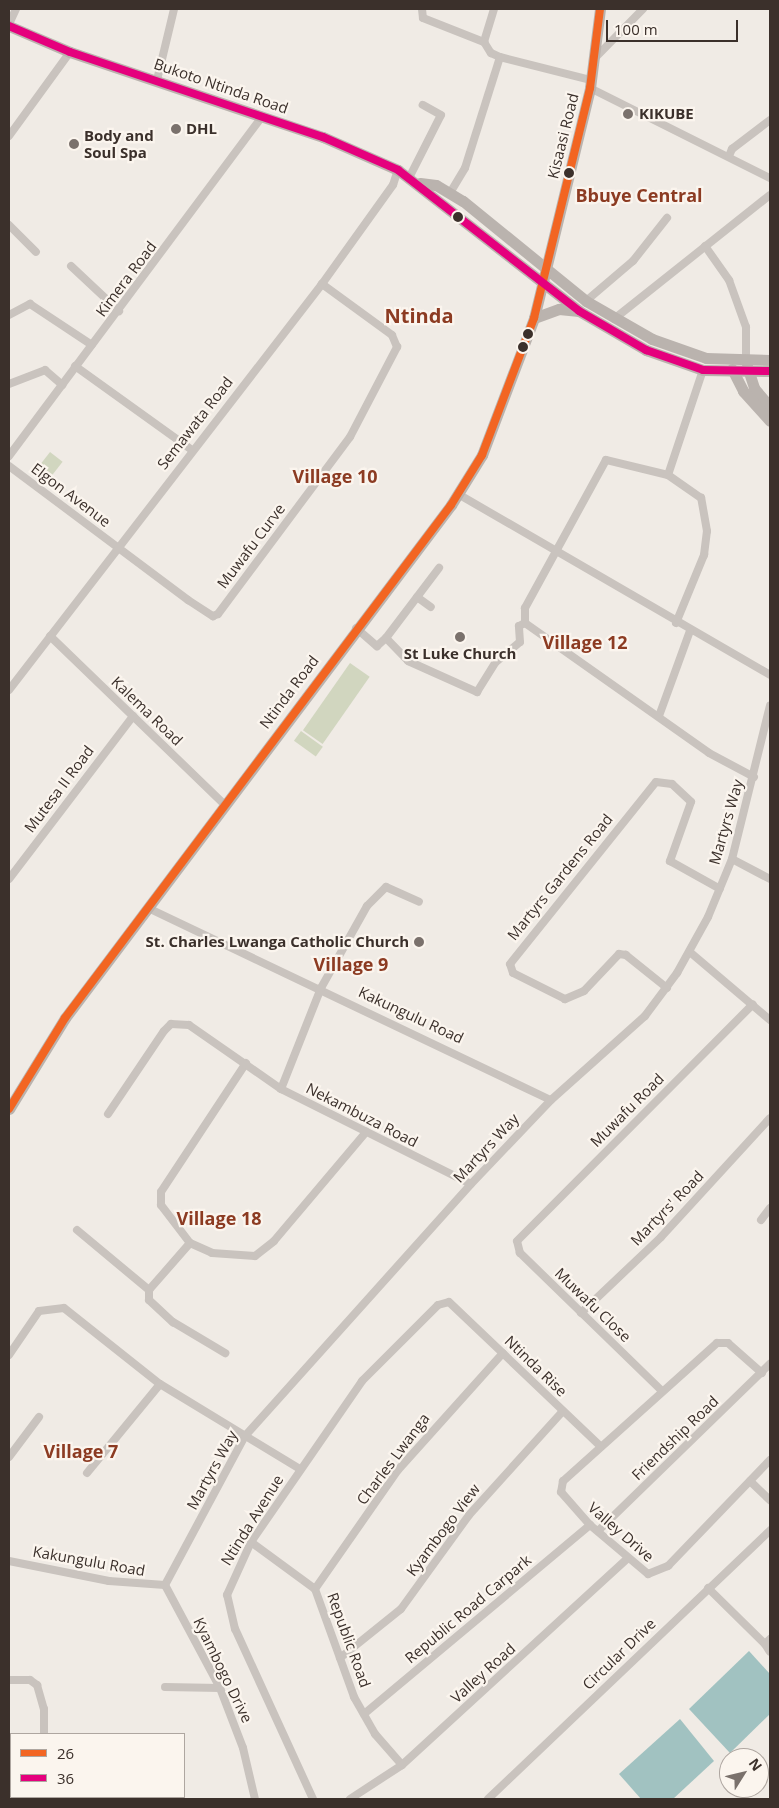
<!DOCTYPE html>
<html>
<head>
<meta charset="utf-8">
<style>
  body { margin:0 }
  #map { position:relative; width:779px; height:1808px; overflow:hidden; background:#f0ebe5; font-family:"Open Sans",sans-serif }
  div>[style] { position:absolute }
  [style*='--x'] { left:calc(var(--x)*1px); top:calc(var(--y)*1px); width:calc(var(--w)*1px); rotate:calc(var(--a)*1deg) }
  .green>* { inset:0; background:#d1d6bf; transform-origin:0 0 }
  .water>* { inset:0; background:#a1c2c1 }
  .street>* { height:8px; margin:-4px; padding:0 4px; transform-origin:4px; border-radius:4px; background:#c9c3be }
  .secondary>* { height:11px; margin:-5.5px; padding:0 5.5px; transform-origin:5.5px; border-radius:5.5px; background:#bab3ae }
  .bus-1>* { height:8px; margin:-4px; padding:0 4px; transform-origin:4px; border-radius:4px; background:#f26522 }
  .bus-2>* { height:8px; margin:-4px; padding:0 4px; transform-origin:4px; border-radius:4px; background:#e5007d }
  .dots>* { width:14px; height:14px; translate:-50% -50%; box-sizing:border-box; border:2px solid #fbf5ee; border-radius:50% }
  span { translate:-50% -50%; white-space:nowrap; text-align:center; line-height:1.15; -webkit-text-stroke:4.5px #fbf5ee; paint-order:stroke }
  .street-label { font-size:15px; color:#3b302b }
  .poi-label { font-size:15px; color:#3b302b; font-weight:700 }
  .left { translate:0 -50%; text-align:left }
  .right { translate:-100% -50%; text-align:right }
  .quarter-label { font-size:18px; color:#8c3b22; font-weight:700 }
  .district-label { font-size:20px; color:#8c3b22; font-weight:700 }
  .frame { position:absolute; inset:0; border:10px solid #3b302b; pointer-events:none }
  .legend { position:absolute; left:10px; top:1733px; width:175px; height:65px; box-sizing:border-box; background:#fbf5ee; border:1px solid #aea6a0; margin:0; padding:6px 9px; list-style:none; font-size:15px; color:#3b302b }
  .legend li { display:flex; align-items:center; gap:10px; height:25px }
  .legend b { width:25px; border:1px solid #aea6a0 }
  .north { position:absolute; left:719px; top:1748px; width:50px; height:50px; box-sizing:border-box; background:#fbf5ee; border:1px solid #aea6a0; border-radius:50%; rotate:54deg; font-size:14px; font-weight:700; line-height:20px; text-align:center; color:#3b302b }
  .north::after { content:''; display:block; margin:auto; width:18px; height:22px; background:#7a716c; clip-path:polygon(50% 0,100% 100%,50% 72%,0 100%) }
  .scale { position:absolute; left:606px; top:20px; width:132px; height:22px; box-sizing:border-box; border:2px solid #3b302b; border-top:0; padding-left:6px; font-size:15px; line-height:18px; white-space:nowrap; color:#3b302b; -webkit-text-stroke:4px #fbf5ee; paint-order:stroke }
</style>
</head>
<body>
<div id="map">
  <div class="green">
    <div style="left:50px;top:452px;width:16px;height:25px;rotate:38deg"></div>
    <div style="left:350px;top:663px;width:24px;height:82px;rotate:35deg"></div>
    <div style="left:301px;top:731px;width:27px;height:12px;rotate:36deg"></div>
  </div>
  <div class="water">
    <div style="clip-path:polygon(749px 1651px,770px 1674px,770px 1714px,730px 1753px,689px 1709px)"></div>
    <div style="clip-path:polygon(680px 1719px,714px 1761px,673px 1799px,641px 1799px,619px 1774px)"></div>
  </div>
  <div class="street">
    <div style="--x:422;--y:9;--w:9;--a:84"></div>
    <div style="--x:423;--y:18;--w:66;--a:21.5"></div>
    <div style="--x:494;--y:9;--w:34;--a:107"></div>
    <div style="--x:484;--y:42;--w:13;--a:58"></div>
    <div style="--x:491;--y:53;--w:10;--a:24"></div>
    <div style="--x:9;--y:24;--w:17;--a:-65"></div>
    <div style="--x:594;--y:59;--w:70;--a:-45.6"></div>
    <div style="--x:157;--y:80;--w:73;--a:-76.5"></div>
    <div style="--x:590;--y:88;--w:201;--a:26.6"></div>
    <div style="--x:9;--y:136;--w:104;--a:-54"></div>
    <div style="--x:729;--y:156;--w:8;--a:-67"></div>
    <div style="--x:732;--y:149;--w:48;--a:-37.3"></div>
    <div style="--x:410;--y:176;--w:68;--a:-63.1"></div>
    <div style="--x:441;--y:115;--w:21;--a:-151"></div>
    <div style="--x:450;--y:193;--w:29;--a:-59"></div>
    <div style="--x:465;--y:168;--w:116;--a:-72.5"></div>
    <div style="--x:500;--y:57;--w:94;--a:14.2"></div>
    <div style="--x:9;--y:225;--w:38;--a:45"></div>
    <div style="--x:705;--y:246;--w:42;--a:54.8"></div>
    <div style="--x:729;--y:280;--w:50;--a:70.1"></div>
    <div style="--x:746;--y:327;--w:35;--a:90"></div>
    <div style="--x:71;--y:266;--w:66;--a:43.2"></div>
    <div style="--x:586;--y:301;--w:62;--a:-40.4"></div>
    <div style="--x:633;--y:261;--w:55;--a:-51.7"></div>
    <div style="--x:9;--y:315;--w:24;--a:-28"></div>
    <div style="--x:30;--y:304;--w:74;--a:33.5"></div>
    <div style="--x:614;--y:319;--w:199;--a:-38.5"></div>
    <div style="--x:75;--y:366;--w:144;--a:35.7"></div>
    <div style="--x:9;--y:384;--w:39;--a:-21"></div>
    <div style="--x:45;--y:370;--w:23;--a:41"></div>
    <div style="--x:9;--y:456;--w:424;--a:-53.3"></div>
    <div style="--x:9;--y:466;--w:224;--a:36.8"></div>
    <div style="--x:188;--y:600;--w:30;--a:33"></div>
    <div style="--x:213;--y:616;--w:5;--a:-22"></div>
    <div style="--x:218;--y:614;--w:221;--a:-53.3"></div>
    <div style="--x:350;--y:437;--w:102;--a:-62.4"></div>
    <div style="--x:397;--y:347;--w:13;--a:-113"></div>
    <div style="--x:392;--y:335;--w:87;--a:-143.9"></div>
    <div style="--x:668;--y:475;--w:111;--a:-71.6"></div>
    <div style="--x:458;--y:494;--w:361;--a:30.1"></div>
    <div style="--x:417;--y:597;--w:17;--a:36"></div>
    <div style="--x:676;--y:623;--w:74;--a:-67.6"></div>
    <div style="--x:704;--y:555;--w:24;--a:-83"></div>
    <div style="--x:707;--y:531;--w:34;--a:-100"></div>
    <div style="--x:701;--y:498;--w:40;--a:-145.1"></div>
    <div style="--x:668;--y:475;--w:64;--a:-166.4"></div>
    <div style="--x:606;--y:460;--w:169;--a:118.7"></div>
    <div style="--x:525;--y:608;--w:15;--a:90"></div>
    <div style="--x:525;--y:623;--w:225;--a:35.2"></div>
    <div style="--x:709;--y:753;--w:51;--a:28.1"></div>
    <div style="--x:356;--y:628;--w:28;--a:41"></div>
    <div style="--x:377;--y:646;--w:12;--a:-42"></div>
    <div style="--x:386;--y:638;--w:32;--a:46"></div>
    <div style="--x:408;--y:661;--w:76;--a:24.2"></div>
    <div style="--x:477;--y:692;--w:36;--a:-58"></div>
    <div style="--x:496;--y:662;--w:31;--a:-40"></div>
    <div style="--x:520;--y:642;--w:16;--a:-94"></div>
    <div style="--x:519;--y:626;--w:7;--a:-27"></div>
    <div style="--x:50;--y:636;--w:243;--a:44"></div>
    <div style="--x:386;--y:638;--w:88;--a:-52.9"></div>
    <div style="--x:9;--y:690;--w:513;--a:-52.37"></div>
    <div style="--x:322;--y:284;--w:122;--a:-54.4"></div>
    <div style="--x:393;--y:185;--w:16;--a:-72"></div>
    <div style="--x:659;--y:716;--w:90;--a:-70"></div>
    <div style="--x:732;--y:859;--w:43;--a:27.8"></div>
    <div style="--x:9;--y:879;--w:205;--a:-52.7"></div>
    <div style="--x:148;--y:908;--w:446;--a:25.5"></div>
    <div style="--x:691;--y:953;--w:104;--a:40.3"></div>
    <div style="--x:667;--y:988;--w:53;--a:-141.2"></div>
    <div style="--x:626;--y:955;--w:7;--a:-172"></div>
    <div style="--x:619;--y:954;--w:51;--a:133.4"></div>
    <div style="--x:584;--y:991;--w:21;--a:157"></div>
    <div style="--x:565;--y:999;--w:58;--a:-153.4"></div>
    <div style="--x:513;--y:973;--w:9;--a:-108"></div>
    <div style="--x:510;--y:964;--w:233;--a:-51.3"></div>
    <div style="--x:656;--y:782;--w:16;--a:7"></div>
    <div style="--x:672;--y:784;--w:26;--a:43"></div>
    <div style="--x:691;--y:802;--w:63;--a:109.6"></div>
    <div style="--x:670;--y:861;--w:57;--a:29.2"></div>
    <div style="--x:246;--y:1063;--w:154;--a:123.4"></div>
    <div style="--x:161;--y:1192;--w:13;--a:90"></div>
    <div style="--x:161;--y:1205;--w:48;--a:52.7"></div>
    <div style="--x:190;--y:1243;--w:24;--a:24"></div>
    <div style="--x:212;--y:1253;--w:43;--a:4"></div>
    <div style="--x:255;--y:1256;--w:24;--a:-38"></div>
    <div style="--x:274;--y:1241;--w:143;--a:-49.8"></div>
    <div style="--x:281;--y:1089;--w:109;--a:-68.4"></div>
    <div style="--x:321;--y:988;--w:94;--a:-60.7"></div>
    <div style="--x:367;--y:906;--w:27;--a:-45"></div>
    <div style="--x:386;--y:887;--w:36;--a:24"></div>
    <div style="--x:108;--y:1114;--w:100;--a:-56"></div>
    <div style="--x:164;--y:1031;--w:10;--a:-45"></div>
    <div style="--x:171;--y:1024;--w:18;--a:3"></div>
    <div style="--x:189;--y:1025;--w:112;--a:34.8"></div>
    <div style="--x:281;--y:1089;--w:212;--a:26.6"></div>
    <div style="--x:761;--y:1220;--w:15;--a:-53"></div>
    <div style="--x:77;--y:1230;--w:94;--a:39.8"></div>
    <div style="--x:190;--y:1243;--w:62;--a:131.1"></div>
    <div style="--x:149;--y:1290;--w:10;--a:90"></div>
    <div style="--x:149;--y:1300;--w:33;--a:43"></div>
    <div style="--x:173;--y:1322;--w:61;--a:30.8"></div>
    <div style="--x:581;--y:1313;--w:110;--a:-43.5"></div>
    <div style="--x:661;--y:1237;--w:161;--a:-47.5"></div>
    <div style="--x:9;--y:1355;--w:53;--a:-55.7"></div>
    <div style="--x:39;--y:1311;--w:25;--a:-7"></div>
    <div style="--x:64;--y:1308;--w:122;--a:38.4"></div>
    <div style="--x:160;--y:1384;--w:164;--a:31.3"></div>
    <div style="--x:762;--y:1373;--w:45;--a:-138.6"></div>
    <div style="--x:728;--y:1343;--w:11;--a:180"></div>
    <div style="--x:717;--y:1343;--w:207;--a:138.1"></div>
    <div style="--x:563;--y:1481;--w:11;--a:100"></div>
    <div style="--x:561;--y:1492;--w:44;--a:48.7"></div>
    <div style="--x:590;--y:1525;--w:76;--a:40.2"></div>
    <div style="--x:648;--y:1574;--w:22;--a:-22"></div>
    <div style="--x:668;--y:1566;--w:147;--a:-46.1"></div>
    <div style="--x:661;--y:1390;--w:197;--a:-135.8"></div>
    <div style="--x:520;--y:1253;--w:12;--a:-104"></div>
    <div style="--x:517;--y:1241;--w:334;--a:-45.1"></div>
    <div style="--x:9;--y:1457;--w:50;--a:-53.1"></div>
    <div style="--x:87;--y:1473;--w:115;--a:-50.6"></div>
    <div style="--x:750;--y:1481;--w:28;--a:44"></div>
    <div style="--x:598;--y:1531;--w:240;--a:-44.2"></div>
    <div style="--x:251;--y:1542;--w:79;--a:36.3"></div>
    <div style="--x:315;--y:1589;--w:115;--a:70.1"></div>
    <div style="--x:354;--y:1697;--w:43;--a:60.4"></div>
    <div style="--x:375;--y:1734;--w:41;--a:48.9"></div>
    <div style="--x:9;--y:1561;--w:102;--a:11.3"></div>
    <div style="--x:109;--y:1581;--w:56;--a:4.1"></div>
    <div style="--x:165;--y:1585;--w:169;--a:-61.8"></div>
    <div style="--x:245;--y:1436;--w:338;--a:-48.1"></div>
    <div style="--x:471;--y:1184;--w:116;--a:-46.4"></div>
    <div style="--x:551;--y:1100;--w:126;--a:-41.8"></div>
    <div style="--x:645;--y:1016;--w:54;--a:-53.3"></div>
    <div style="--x:677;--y:973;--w:64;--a:-61"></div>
    <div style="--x:708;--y:917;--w:63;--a:-67.5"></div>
    <div style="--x:732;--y:859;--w:158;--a:-76.1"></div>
    <div style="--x:165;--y:1585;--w:117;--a:61.9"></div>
    <div style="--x:220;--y:1688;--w:64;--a:69"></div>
    <div style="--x:243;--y:1748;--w:52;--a:76.8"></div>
    <div style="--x:708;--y:1588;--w:80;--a:44.5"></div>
    <div style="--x:765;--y:1644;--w:7;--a:-45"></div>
    <div style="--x:315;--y:1589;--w:145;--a:-55.1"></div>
    <div style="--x:398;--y:1470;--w:157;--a:-48.1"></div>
    <div style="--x:765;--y:1644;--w:9;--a:58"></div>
    <div style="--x:340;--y:1658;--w:78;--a:-38.8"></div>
    <div style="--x:401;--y:1609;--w:116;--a:-54.1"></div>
    <div style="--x:469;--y:1515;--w:140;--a:-47.9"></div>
    <div style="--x:9;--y:1680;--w:21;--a:0"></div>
    <div style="--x:30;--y:1680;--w:9;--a:36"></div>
    <div style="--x:37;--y:1685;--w:25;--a:74"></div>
    <div style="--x:44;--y:1709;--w:25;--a:90"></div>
    <div style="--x:165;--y:1687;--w:55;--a:1"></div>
    <div style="--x:364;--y:1714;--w:295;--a:-39.9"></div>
    <div style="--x:9;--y:1757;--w:2;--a:-27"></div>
    <div style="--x:313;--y:1799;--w:187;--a:-114.6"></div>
    <div style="--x:235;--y:1629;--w:35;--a:-103"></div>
    <div style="--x:227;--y:1595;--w:58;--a:-65.6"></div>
    <div style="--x:251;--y:1542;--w:196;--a:-55.4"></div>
    <div style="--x:362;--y:1381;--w:107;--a:-45"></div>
    <div style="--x:438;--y:1305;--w:11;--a:-15"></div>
    <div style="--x:449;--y:1302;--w:209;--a:43.6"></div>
    <div style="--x:350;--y:1799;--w:62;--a:-33.2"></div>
    <div style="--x:402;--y:1765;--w:305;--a:-42.5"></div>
    <div style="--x:488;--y:1799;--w:390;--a:-43.6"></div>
  </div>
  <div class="secondary">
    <div style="--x:9;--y:26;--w:66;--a:23.1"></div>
    <div style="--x:70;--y:52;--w:267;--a:18.6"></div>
    <div style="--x:323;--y:137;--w:82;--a:23.7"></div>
    <div style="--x:398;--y:170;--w:229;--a:37.9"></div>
    <div style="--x:579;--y:311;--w:78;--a:30.2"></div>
    <div style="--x:646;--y:350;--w:60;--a:19.3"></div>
    <div style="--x:703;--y:370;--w:67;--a:0.9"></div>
    <div style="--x:420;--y:183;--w:16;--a:7"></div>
    <div style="--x:436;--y:185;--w:31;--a:31"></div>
    <div style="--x:463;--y:201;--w:159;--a:39.1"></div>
    <div style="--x:586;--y:301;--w:76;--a:29.9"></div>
    <div style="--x:652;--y:339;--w:57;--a:19.4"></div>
    <div style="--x:706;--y:358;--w:64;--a:1.8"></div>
    <div style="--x:534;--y:318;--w:27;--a:-20"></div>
    <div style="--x:559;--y:309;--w:20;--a:6"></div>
    <div style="--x:747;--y:366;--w:23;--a:72"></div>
    <div style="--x:754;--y:388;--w:25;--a:50"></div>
    <div style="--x:732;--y:369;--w:25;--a:63"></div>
    <div style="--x:743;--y:391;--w:40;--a:48"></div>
    <div style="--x:9;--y:1109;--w:107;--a:-58.4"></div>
    <div style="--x:65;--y:1018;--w:642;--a:-53.04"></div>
    <div style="--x:451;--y:505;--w:59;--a:-58.2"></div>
    <div style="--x:482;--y:455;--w:147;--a:-69.2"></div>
    <div style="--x:534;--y:318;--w:237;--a:-76.3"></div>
    <div style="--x:590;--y:88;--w:80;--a:-82.8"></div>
  </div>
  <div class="bus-1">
    <div style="--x:9;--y:1109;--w:107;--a:-58.4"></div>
    <div style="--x:65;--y:1018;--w:642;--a:-53.04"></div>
    <div style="--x:451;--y:505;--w:59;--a:-58.2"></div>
    <div style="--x:482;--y:455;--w:147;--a:-69.2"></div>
    <div style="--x:534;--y:318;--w:237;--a:-76.3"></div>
    <div style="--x:590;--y:88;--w:80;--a:-82.8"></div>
  </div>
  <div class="bus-2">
    <div style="--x:9;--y:26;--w:66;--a:23.1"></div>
    <div style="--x:70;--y:52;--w:267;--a:18.6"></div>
    <div style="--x:323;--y:137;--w:82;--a:23.7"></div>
    <div style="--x:398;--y:170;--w:229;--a:37.9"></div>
    <div style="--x:579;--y:311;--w:78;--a:30.2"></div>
    <div style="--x:646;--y:350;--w:60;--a:19.3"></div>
    <div style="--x:703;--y:370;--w:67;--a:0.9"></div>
  </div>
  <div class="dots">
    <div style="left:628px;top:114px;background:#7a716c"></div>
    <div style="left:176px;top:129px;background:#7a716c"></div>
    <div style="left:74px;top:144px;background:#7a716c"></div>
    <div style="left:569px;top:173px;background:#3b302b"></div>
    <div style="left:458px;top:217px;background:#3b302b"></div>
    <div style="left:528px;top:334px;background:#3b302b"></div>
    <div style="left:523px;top:347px;background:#3b302b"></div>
    <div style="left:460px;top:637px;background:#7a716c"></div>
    <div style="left:419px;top:942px;background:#7a716c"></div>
  </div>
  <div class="street-label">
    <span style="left:221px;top:86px;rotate:19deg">Bukoto Ntinda Road</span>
    <span style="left:563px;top:136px;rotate:-76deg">Kisaasi Road</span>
    <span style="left:126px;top:279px;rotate:-53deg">Kimera Road</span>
    <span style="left:195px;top:423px;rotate:-52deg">Semawata Road</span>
    <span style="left:71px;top:495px;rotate:37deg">Elgon Avenue</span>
    <span style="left:251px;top:546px;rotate:-53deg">Muwafu Curve</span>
    <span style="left:289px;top:692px;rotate:-53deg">Ntinda Road</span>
    <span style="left:147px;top:711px;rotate:44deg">Kalema Road</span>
    <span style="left:59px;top:789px;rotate:-53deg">Mutesa II Road</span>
    <span style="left:726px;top:822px;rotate:-74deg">Martyrs Way</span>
    <span style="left:560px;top:877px;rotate:-51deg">Martyrs Gardens Road</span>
    <span style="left:411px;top:1015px;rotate:25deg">Kakungulu Road</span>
    <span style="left:627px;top:1110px;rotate:-45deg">Muwafu Road</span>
    <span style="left:362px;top:1115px;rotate:27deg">Nekambuza Road</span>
    <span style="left:486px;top:1148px;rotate:-47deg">Martyrs Way</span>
    <span style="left:667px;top:1208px;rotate:-46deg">Martyrs' Road</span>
    <span style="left:593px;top:1305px;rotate:44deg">Muwafu Close</span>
    <span style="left:536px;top:1366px;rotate:44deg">Ntinda Rise</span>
    <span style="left:675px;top:1438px;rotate:-44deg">Friendship Road</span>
    <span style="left:393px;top:1459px;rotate:-53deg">Charles Lwanga</span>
    <span style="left:212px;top:1470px;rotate:-61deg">Martyrs Way</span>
    <span style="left:252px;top:1520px;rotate:-58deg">Ntinda Avenue</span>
    <span style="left:443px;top:1530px;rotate:-53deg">Kyambogo View</span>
    <span style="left:621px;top:1532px;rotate:41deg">Valley Drive</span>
    <span style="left:89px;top:1561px;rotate:10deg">Kakungulu Road</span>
    <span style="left:468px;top:1609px;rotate:-40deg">Republic Road Carpark</span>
    <span style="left:349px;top:1640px;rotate:70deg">Republic Road</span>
    <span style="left:619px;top:1654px;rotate:-44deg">Circular Drive</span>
    <span style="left:223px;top:1670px;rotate:64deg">Kyambogo Drive</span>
    <span style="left:483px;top:1673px;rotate:-42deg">Valley Road</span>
  </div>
  <div class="poi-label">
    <span class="left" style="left:639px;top:114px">KIKUBE</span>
    <span class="left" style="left:186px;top:129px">DHL</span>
    <span class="left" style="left:84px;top:144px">Body and<br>Soul Spa</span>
    <span style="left:460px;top:654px">St Luke Church</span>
    <span class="right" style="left:409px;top:942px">St. Charles Lwanga Catholic Church</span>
  </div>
  <div class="quarter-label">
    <span style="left:639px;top:195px">Bbuye Central</span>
    <span style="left:335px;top:476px">Village 10</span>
    <span style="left:585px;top:642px">Village 12</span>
    <span style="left:351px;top:964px">Village 9</span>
    <span style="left:219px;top:1218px">Village 18</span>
    <span style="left:81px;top:1451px">Village 7</span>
  </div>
  <div class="district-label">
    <span style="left:419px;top:315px">Ntinda</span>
  </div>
  <div class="frame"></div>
  <ul class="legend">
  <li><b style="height:6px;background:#f26522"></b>26</li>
  <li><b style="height:6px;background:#e5007d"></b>36</li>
  </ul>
  <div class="north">N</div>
  <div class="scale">100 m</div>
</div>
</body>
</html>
